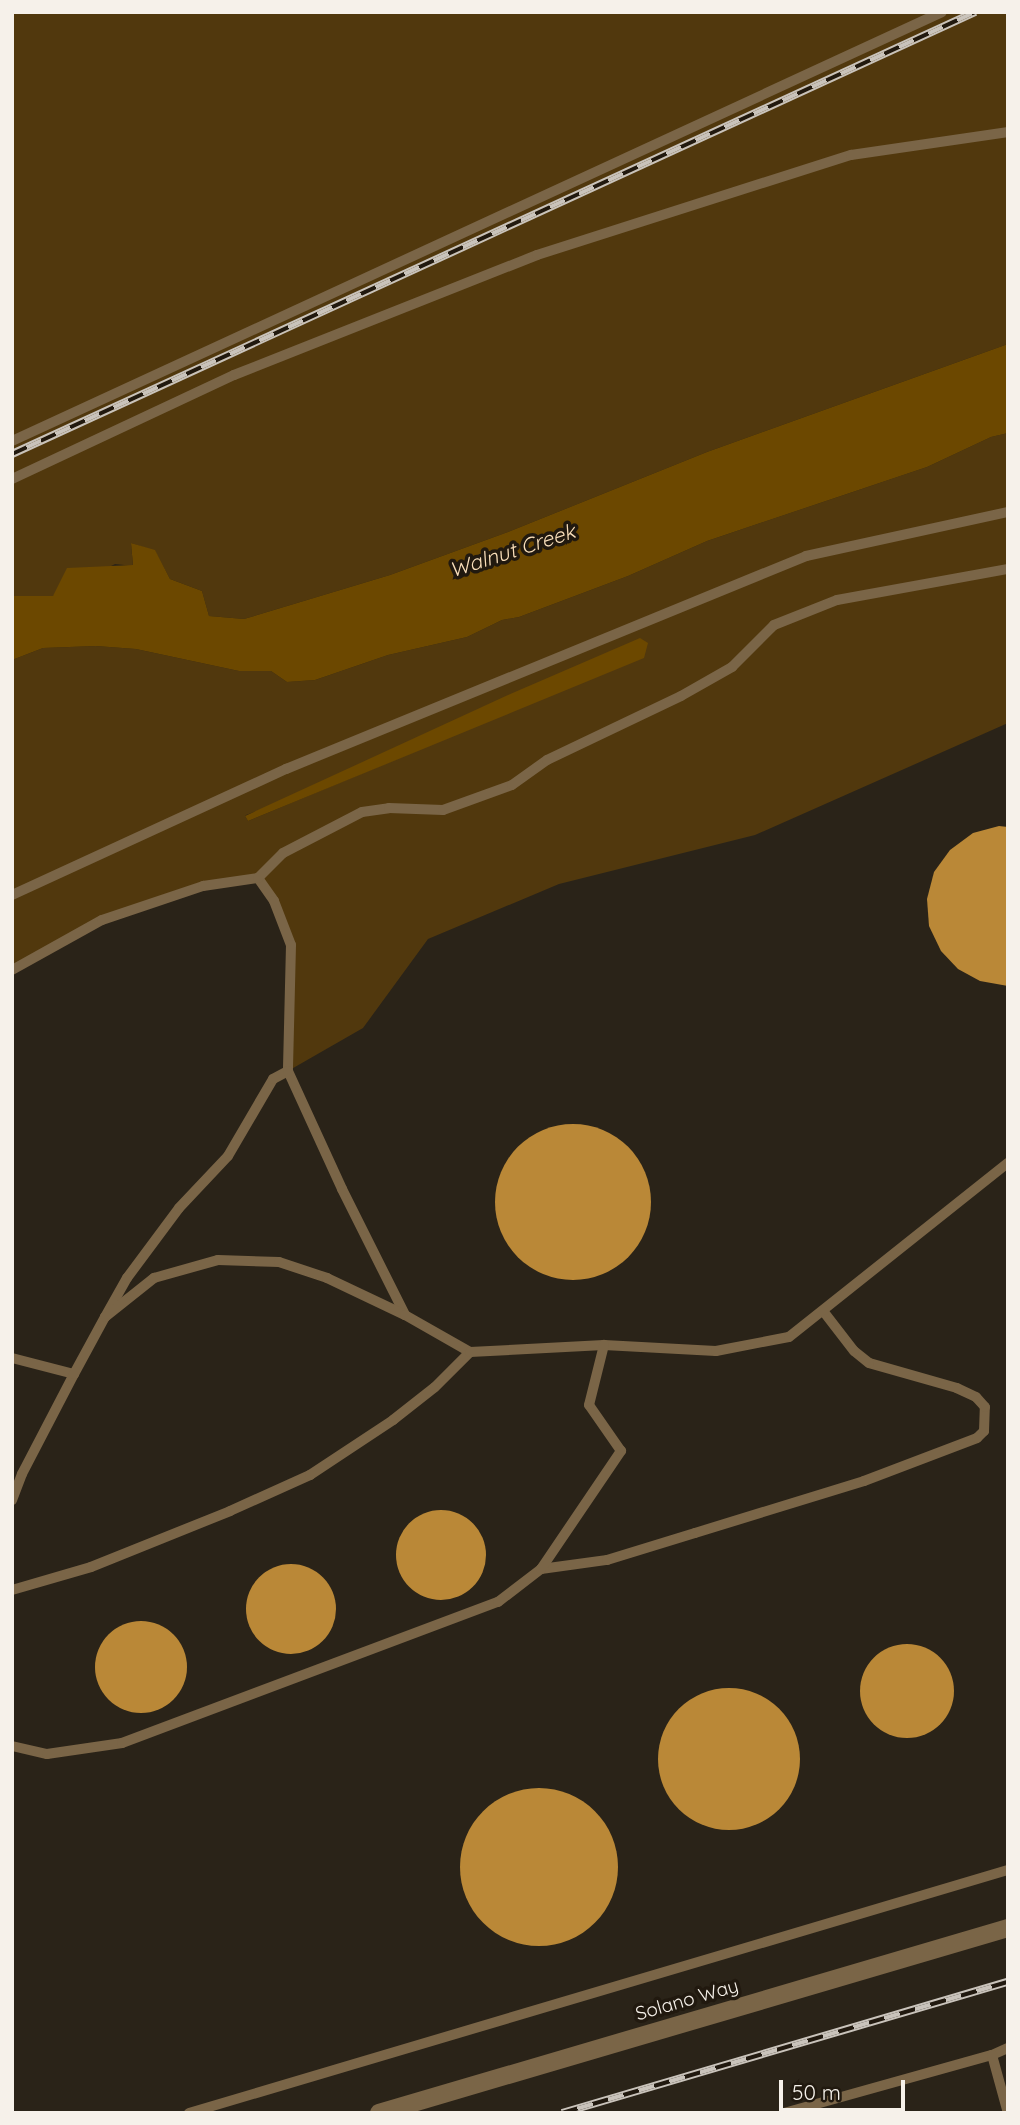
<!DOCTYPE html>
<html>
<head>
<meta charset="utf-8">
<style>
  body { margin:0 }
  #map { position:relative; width:1020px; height:2125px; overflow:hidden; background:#2a2318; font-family:Quicksand,sans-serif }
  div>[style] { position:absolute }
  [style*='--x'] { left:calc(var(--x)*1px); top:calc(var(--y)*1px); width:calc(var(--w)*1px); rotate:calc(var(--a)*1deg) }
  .green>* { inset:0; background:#51380d }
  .water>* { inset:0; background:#6c4800 }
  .building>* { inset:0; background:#ba8837 }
  .round { border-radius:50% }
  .lane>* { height:10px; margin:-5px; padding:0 5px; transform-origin:5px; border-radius:5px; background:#7a6547 }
  .street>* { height:18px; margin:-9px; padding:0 9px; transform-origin:9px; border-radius:9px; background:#7a6547 }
  .rail>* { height:8px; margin-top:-4px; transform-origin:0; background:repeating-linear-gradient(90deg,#21190f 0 16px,#c9c3bb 0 32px); box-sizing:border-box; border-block:2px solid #c9c3bb }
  span { translate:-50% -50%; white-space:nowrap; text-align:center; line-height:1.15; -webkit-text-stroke:7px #21190f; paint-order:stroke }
  .street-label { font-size:19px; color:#f6f1ea }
  .water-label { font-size:21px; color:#fadfba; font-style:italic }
  .frame { position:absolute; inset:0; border:14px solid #f6f1ea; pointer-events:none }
  .scale { position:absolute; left:779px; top:2080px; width:126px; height:32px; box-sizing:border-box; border:4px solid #f6f1ea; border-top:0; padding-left:9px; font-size:21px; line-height:24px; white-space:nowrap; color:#f6f1ea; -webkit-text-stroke:5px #21190f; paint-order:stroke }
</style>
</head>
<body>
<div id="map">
  <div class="green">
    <div style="clip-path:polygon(12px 12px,1008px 12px,1008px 344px,707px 452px,508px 532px,390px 575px,244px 619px,209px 616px,202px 591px,170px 579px,155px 551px,131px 543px,133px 566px,115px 564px,53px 596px,12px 596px)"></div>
    <div style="clip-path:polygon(evenodd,1008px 433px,1008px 723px,755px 835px,559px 884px,428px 939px,363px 1028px,288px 1071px,291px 945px,258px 878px,203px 886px,102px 920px,12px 970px,12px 660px,43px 648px,96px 646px,136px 649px,239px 671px,271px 671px,287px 682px,315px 680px,388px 655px,467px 637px,502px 620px,519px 617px,628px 576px,707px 541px,927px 467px,991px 437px,1008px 433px,450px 737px,248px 821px,245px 816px,246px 815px,450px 737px)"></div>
  </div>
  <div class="water">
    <div style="clip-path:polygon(1008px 344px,1008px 433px,991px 437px,927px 467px,707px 541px,628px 576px,519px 617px,502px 620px,467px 637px,388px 655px,315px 680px,287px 682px,271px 671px,239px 671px,136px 649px,96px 646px,43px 648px,12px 660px,12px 596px,53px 596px,67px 568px,133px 565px,131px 543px,155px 550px,170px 579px,202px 591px,209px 616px,244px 619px,390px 575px,508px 532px,707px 452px)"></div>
    <div style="clip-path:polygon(640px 638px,648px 643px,644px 658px,248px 821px,245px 816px,508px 695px)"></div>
  </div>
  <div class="building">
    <div style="clip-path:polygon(999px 826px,1008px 827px,1008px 986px,980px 981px,958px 969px,941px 951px,929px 926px,927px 899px,934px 872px,950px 850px,973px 833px)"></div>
    <div class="round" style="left:495px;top:1124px;width:156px;height:156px"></div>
    <div class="round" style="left:396px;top:1510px;width:90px;height:90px"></div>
    <div class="round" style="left:246px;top:1564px;width:90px;height:90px"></div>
    <div class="round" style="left:95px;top:1621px;width:92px;height:92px"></div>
    <div class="round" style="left:860px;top:1644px;width:94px;height:94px"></div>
    <div class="round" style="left:658px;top:1688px;width:142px;height:142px"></div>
    <div class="round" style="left:460px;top:1788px;width:158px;height:158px"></div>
  </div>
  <div class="lane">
    <div style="--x:12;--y:441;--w:1024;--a:-24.76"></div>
    <div style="--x:12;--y:479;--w:245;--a:-25.1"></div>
    <div style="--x:234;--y:375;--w:326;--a:-21.6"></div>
    <div style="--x:537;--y:255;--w:330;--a:-17.7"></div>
    <div style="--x:851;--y:155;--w:159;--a:-8.3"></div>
    <div style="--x:258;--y:878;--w:28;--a:55"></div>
    <div style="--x:274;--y:901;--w:47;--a:68.9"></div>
    <div style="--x:291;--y:945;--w:126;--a:91.4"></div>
    <div style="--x:12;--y:895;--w:302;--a:-24.7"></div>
    <div style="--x:286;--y:769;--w:562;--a:-22.27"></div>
    <div style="--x:806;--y:556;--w:207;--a:-12.3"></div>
    <div style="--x:12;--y:970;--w:103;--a:-29.1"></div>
    <div style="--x:102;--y:920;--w:107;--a:-18.6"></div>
    <div style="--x:203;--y:886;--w:56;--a:-8.3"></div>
    <div style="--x:258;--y:878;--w:35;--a:-45"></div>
    <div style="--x:283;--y:853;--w:89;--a:-27.4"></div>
    <div style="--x:362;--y:812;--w:27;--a:-8"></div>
    <div style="--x:389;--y:808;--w:54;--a:2.1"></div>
    <div style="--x:443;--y:810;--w:73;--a:-19.9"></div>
    <div style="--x:512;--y:785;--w:43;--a:-35.5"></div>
    <div style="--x:547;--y:760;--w:148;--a:-25.5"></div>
    <div style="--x:681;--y:696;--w:59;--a:-29.6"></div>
    <div style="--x:732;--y:667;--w:59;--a:-45"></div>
    <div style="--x:774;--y:625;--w:68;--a:-21.6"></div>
    <div style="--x:837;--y:600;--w:174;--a:-10.3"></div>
    <div style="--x:105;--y:1317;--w:45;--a:-60.6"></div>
    <div style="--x:127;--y:1278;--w:87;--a:-53.4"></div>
    <div style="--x:179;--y:1208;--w:71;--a:-46.7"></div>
    <div style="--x:228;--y:1156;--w:89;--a:-59.7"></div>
    <div style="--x:273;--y:1079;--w:17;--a:-28"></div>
    <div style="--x:288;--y:1071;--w:130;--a:65.4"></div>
    <div style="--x:342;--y:1189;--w:141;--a:63.4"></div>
    <div style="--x:12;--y:1358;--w:64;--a:14.5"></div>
    <div style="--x:74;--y:1374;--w:113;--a:117.5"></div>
    <div style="--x:22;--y:1474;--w:28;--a:111"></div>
    <div style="--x:74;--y:1374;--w:65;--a:-61.5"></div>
    <div style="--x:105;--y:1317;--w:63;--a:-38.5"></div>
    <div style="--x:154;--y:1278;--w:66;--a:-15.7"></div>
    <div style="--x:218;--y:1260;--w:61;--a:1.9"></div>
    <div style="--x:279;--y:1262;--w:51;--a:18.4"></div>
    <div style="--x:327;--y:1278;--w:86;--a:25.4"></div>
    <div style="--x:405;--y:1315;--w:75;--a:29.6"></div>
    <div style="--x:541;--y:1569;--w:67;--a:-7.8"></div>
    <div style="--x:607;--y:1560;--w:92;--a:-17.1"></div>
    <div style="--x:695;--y:1533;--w:177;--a:-17.1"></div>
    <div style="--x:864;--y:1481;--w:121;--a:-20.8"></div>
    <div style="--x:977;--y:1438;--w:10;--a:-45"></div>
    <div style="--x:984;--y:1431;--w:24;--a:-88"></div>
    <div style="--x:985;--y:1407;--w:13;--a:-132"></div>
    <div style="--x:976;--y:1397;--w:21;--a:-155"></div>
    <div style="--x:957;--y:1388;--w:91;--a:-164.1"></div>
    <div style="--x:869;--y:1363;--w:19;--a:-141"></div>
    <div style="--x:854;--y:1351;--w:49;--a:-127.6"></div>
    <div style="--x:12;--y:1590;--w:82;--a:-16.2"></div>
    <div style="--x:91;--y:1567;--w:150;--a:-21.9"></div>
    <div style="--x:230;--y:1511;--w:88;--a:-24.2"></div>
    <div style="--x:310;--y:1475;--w:100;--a:-33.5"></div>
    <div style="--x:393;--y:1420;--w:53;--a:-38.2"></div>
    <div style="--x:435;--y:1387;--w:49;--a:-45"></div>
    <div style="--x:470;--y:1352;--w:134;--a:-3"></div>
    <div style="--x:604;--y:1345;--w:112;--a:3.1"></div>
    <div style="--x:716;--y:1351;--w:74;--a:-10.9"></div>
    <div style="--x:789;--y:1337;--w:280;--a:-38.5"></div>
    <div style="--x:12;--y:1746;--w:36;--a:13"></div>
    <div style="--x:47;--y:1754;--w:76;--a:-8.3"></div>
    <div style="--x:122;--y:1743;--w:402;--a:-20.6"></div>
    <div style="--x:498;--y:1602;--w:54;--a:-37.5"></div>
    <div style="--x:541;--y:1569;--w:143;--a:-55.9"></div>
    <div style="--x:621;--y:1451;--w:56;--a:-124.8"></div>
    <div style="--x:589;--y:1405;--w:62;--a:-76"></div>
    <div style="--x:992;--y:2055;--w:17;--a:-24"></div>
    <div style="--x:189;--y:2113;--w:854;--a:-16.53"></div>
    <div style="--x:784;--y:2113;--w:216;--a:-15.6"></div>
    <div style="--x:992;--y:2055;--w:60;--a:74.6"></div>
  </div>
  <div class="street">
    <div style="--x:379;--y:2113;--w:656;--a:-16.39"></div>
  </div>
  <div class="rail">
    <div style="--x:12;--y:454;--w:1060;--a:-24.65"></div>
    <div style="--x:562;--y:2113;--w:465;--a:-16.4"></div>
  </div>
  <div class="street-label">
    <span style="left:687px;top:2000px;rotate:-16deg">Solano Way</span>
  </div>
  <div class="water-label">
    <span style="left:512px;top:550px;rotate:-18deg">Walnut Creek</span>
  </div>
  <div class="frame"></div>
  <div class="scale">50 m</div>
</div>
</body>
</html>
